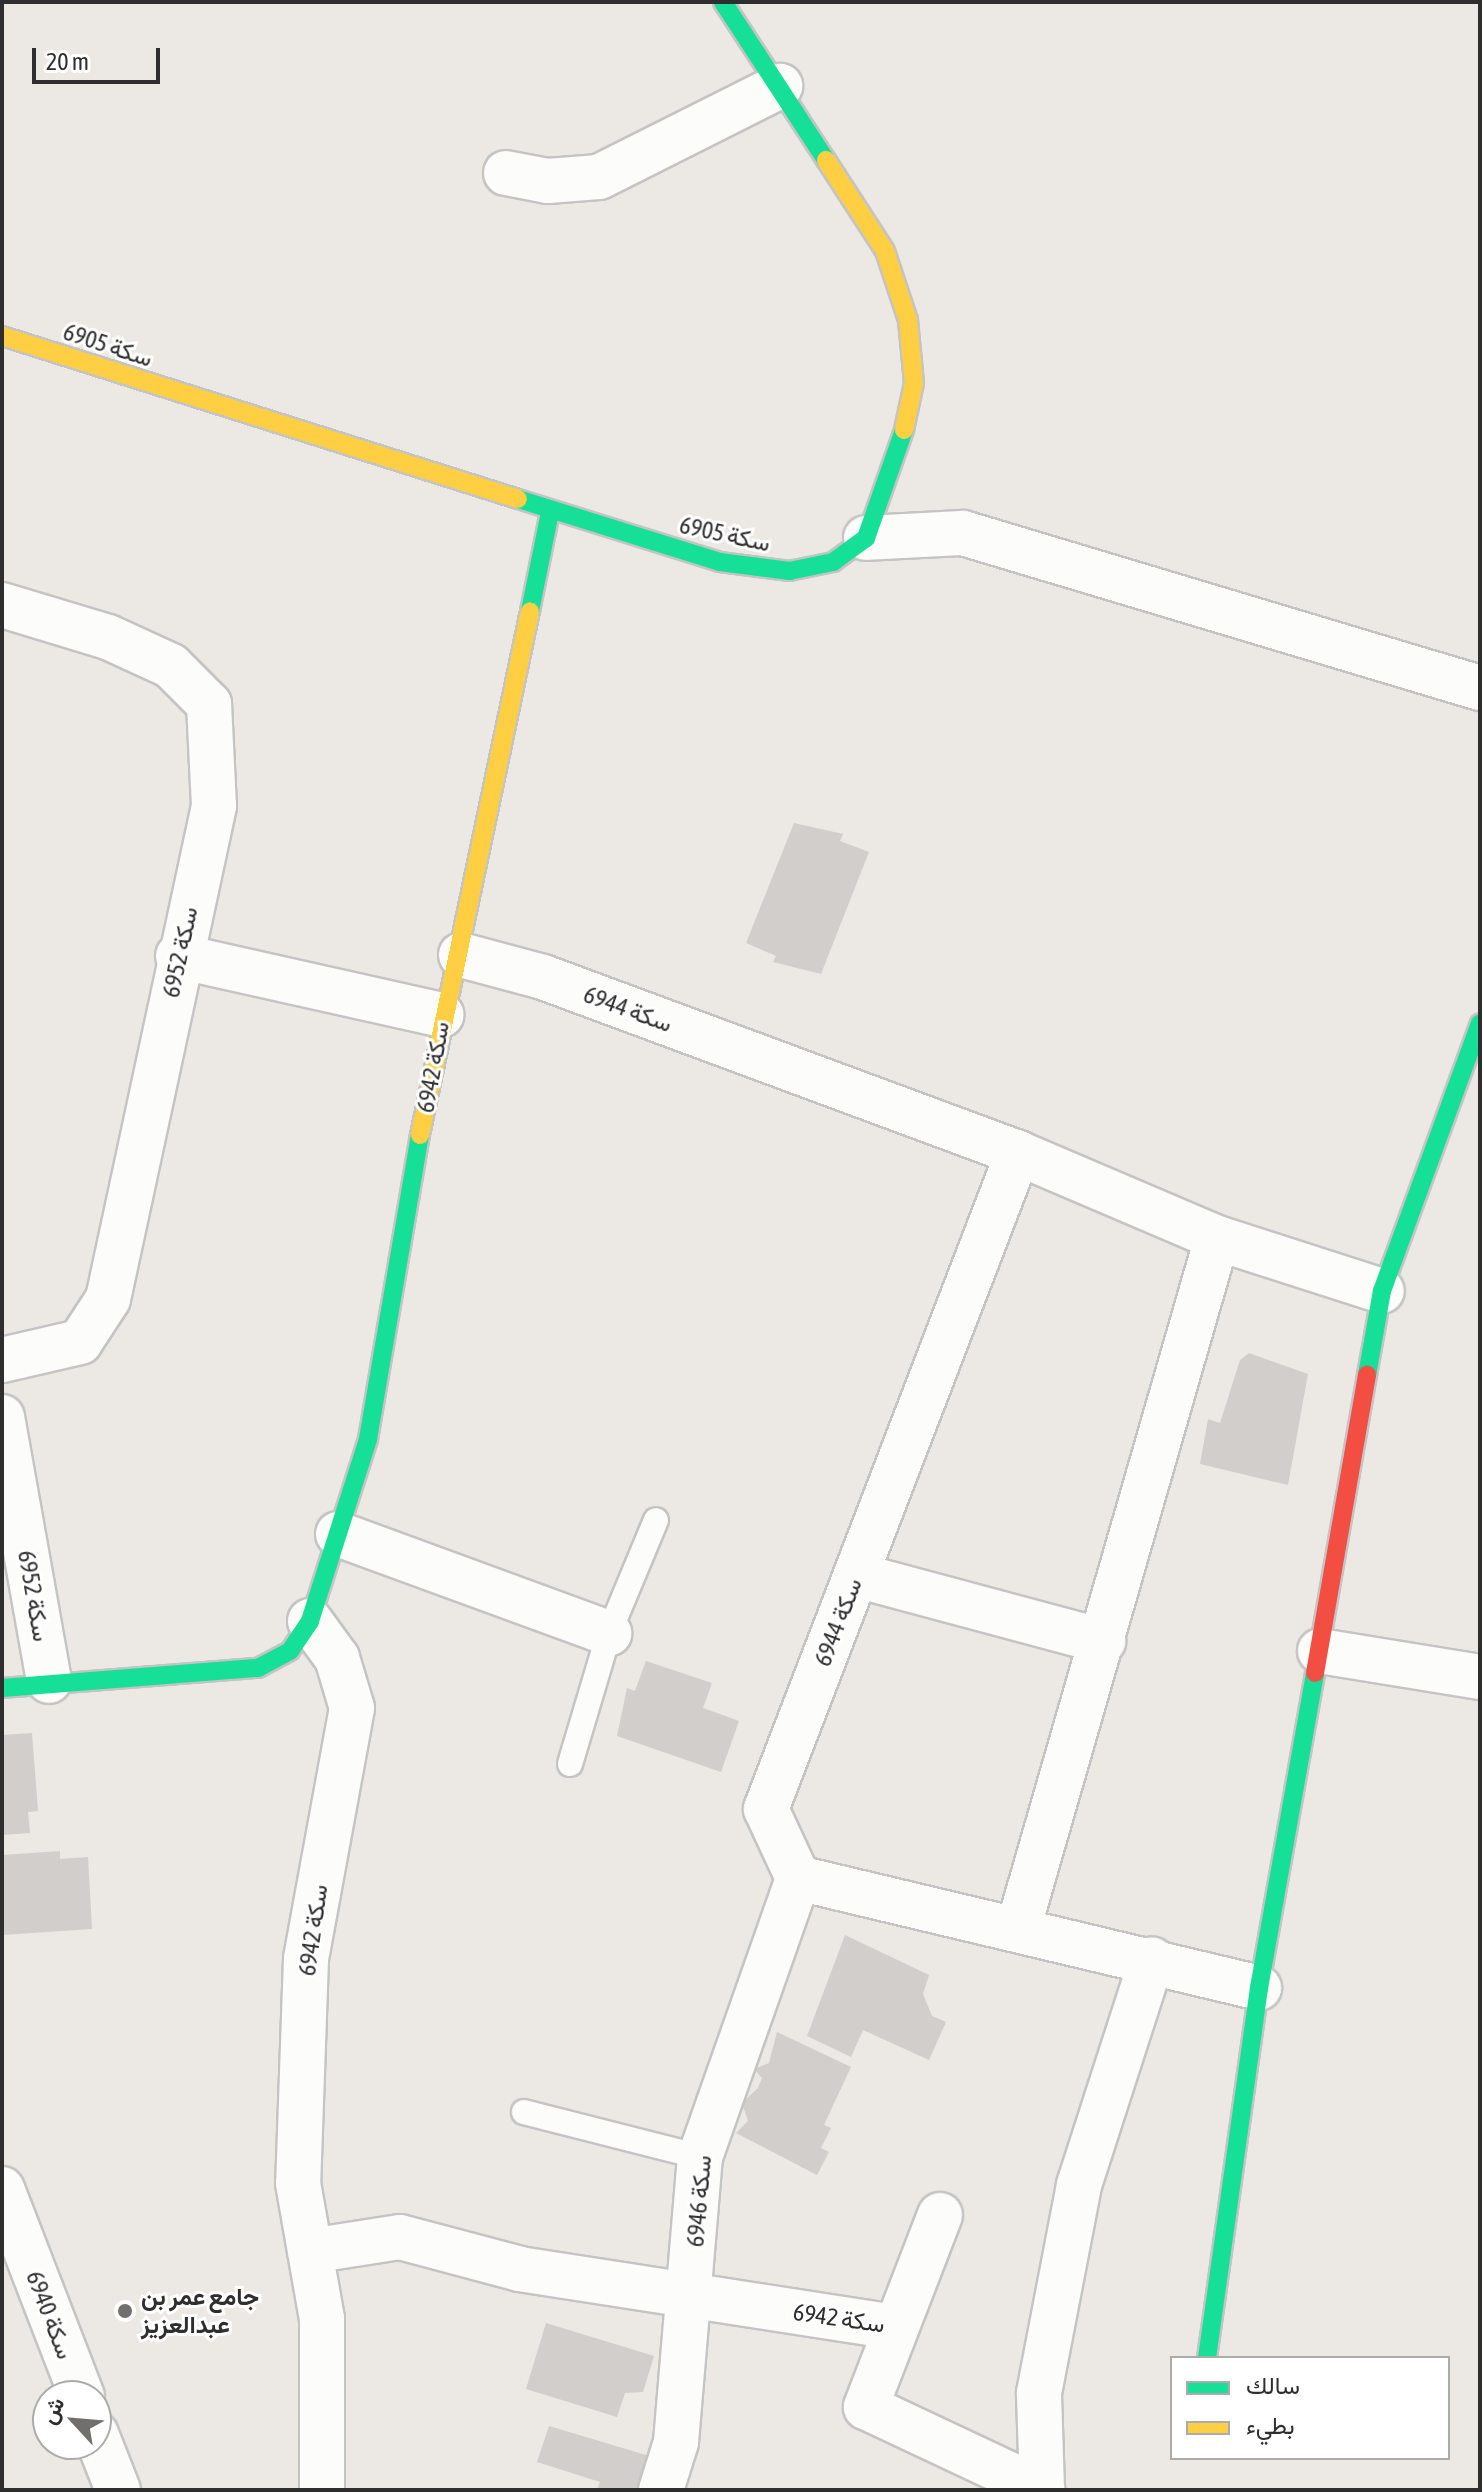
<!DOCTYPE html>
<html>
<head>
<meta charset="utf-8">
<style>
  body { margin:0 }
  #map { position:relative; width:1482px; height:2492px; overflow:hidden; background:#ece8e4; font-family:"Asap Condensed",Vazirmatn,sans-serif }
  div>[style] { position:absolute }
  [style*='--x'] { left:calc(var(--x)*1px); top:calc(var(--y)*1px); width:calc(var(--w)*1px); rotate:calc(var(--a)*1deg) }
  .building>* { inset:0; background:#d1cecb }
  .roads { filter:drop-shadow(2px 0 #c5c4c5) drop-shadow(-2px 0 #c5c4c5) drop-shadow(0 2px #c5c4c5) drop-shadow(0 -2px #c5c4c5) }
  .lane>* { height:24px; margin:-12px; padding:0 12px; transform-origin:12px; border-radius:12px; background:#fcfcfb }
  .street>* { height:44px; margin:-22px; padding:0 22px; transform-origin:22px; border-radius:22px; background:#fcfcfb }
  .fast>* { height:18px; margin:-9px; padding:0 9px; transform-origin:9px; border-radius:9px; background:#16e098 }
  .slow>* { height:18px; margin:-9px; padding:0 9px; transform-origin:9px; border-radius:9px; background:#ffcf43 }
  .jam>* { height:18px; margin:-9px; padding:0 9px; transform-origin:9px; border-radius:9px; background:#f24e42 }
  .dots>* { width:22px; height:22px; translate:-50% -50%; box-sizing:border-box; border:4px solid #fff; border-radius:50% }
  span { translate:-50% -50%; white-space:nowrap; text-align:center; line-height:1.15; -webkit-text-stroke:6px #fff; paint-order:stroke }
  .street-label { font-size:24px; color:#2e2e2e }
  .poi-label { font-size:24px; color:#2e2e2e; font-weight:700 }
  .left { translate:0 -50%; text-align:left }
  .frame { position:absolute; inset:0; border:4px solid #2e2e2e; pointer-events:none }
  .legend { position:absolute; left:1170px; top:2356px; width:280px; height:104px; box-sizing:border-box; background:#fff; border:2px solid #ababab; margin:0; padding:10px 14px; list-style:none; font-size:24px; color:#2e2e2e }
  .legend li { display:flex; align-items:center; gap:16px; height:40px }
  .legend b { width:40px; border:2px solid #ababab }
  .north { position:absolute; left:32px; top:2380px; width:80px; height:80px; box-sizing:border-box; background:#fff; border:2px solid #ababab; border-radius:50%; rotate:296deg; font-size:22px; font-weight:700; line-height:32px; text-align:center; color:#2e2e2e }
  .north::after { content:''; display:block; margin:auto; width:28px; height:36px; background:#706f6e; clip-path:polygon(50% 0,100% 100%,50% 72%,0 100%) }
  .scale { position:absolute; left:32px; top:48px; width:128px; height:36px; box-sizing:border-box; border:4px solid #2e2e2e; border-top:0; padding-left:10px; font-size:24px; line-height:28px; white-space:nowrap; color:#2e2e2e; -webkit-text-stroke:6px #fff; paint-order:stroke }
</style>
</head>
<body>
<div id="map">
  <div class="building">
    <div style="clip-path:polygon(794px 823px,843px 834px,840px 841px,869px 852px,821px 974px,773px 962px,776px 956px,746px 943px)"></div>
    <div style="clip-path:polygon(1249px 1353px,1308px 1374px,1288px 1485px,1200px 1464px,1208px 1419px,1220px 1423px,1240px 1360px)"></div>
    <div style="clip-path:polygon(646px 1661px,712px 1683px,703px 1708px,739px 1721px,721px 1772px,617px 1736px,627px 1688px,635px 1691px)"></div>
    <div style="clip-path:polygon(32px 1733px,38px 1811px,28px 1812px,30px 1833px,2px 1835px,2px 1735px)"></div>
    <div style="clip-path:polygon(60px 1851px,60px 1859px,88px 1857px,92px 1929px,2px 1935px,2px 1855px)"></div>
    <div style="clip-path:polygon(845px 1935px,929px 1975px,923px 1994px,932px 2016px,946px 2022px,929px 2060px,863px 2030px,851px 2057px,807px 2036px)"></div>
    <div style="clip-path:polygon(777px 2032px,851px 2067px,824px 2125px,831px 2128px,821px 2148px,829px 2152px,817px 2175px,736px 2133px,748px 2121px,742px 2103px,758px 2088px,762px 2078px,754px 2069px,769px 2063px)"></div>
    <div style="clip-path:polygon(546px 2323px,654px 2356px,643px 2392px,625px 2393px,617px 2417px,526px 2389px)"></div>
    <div style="clip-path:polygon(549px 2426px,656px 2458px,646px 2490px,597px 2490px,600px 2482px,537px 2462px)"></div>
  </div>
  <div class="roads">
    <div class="lane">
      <div style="--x:570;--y:1764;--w:137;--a:-73.4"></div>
      <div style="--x:609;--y:1633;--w:122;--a:-67.4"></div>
      <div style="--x:524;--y:2112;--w:182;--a:14.3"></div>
    </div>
    <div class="street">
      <div style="--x:506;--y:173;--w:43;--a:10.8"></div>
      <div style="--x:548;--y:181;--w:51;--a:-4.5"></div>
      <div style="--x:599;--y:177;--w:203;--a:-26.7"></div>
      <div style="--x:866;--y:538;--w:97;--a:-3"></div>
      <div style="--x:963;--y:533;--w:540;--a:16.69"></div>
      <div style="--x:2;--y:605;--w:111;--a:16.8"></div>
      <div style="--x:108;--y:637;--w:69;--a:24.7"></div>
      <div style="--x:171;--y:666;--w:54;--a:45"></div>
      <div style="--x:209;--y:704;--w:102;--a:87.2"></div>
      <div style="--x:214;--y:806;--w:504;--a:102.13"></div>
      <div style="--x:108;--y:1299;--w:51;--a:123.1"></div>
      <div style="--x:80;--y:1342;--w:80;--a:167"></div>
      <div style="--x:461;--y:955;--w:85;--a:15"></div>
      <div style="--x:543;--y:977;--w:507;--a:20.33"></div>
      <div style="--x:1018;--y:1153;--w:216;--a:23.1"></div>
      <div style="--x:1217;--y:1238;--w:173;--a:17.8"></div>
      <div style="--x:178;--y:956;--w:270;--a:12.6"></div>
      <div style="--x:2;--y:1417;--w:268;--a:79.9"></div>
      <div style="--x:338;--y:1534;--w:289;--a:20.1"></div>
      <div style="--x:856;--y:1575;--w:256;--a:15"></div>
      <div style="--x:310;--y:1621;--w:46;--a:53.9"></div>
      <div style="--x:337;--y:1658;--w:52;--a:73.3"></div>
      <div style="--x:352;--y:1708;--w:255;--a:100.4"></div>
      <div style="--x:306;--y:1959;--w:224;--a:92"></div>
      <div style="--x:298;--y:2183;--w:138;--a:80"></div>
      <div style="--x:322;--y:2319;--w:171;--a:90"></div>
      <div style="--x:1320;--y:1651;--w:162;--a:9.2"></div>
      <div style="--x:798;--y:1878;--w:76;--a:-114.9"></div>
      <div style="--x:766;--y:1809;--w:703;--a:-68.99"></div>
      <div style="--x:798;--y:1878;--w:474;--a:13.4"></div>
      <div style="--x:1018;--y:1929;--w:719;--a:-73.93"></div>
      <div style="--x:2;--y:2189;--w:222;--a:68.9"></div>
      <div style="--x:940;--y:2215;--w:206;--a:111.1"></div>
      <div style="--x:866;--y:2407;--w:195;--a:25.2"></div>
      <div style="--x:310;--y:2251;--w:91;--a:-8.8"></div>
      <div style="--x:400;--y:2237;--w:124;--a:14.9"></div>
      <div style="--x:520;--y:2269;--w:380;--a:8.8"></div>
      <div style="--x:96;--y:2434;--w:60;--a:68.6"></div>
      <div style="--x:661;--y:2490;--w:50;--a:-72.6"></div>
      <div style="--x:676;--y:2442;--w:286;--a:-85.2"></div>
      <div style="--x:700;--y:2157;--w:296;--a:-70.6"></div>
      <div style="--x:1042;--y:2490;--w:97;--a:-91.8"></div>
      <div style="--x:1039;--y:2393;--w:212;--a:-79.1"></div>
      <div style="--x:1079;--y:2185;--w:237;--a:-72.1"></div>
    </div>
    <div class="fast">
      <div style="--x:723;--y:2;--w:189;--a:56.9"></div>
      <div style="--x:518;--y:499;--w:212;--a:17.3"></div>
      <div style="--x:720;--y:562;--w:70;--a:7.4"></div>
      <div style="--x:789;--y:571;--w:45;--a:-11.6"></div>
      <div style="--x:833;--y:562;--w:41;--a:-36"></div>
      <div style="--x:866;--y:538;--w:114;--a:-70.6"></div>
      <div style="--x:530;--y:611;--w:101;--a:-78.6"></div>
      <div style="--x:1367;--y:1375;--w:85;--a:-79.9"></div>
      <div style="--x:1382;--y:1291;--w:285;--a:-69.9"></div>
      <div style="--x:2;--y:1688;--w:257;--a:-4.5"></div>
      <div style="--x:258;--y:1668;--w:36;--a:-28"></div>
      <div style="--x:290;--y:1651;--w:36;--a:-56"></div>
      <div style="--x:310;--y:1621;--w:191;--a:-72.3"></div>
      <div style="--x:368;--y:1439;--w:308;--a:-80.3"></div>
      <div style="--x:1207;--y:2358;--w:374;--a:-82"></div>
      <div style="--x:1259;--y:1988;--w:320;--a:-79.9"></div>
    </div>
    <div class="slow">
      <div style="--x:826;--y:160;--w:108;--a:57"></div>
      <div style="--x:885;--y:251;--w:73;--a:71.6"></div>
      <div style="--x:908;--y:320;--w:63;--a:84.6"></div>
      <div style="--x:914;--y:383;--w:48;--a:102"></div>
      <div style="--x:2;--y:336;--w:541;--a:17.53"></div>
      <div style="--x:420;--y:1135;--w:535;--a:-78.14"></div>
    </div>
    <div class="jam">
      <div style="--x:1315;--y:1673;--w:303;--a:-80.1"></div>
    </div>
  </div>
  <div class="dots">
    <div style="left:125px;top:2311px;background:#706f6e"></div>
  </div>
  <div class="street-label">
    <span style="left:108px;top:345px;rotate:18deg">سكة 6905</span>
    <span style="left:725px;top:534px;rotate:12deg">سكة 6905</span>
    <span style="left:180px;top:952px;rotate:-78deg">سكة 6952</span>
    <span style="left:628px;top:1009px;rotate:20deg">سكة 6944</span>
    <span style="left:433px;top:1067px;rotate:-80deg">سكة 6942</span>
    <span style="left:34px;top:1596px;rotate:80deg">سكة 6952</span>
    <span style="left:838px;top:1622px;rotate:-69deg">سكة 6944</span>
    <span style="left:313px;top:1930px;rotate:-82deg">سكة 6942</span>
    <span style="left:699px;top:2201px;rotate:-85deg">سكة 6946</span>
    <span style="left:50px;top:2315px;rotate:69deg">سكة 6940</span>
    <span style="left:839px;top:2318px;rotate:8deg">سكة 6942</span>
  </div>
  <div class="poi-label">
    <span class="left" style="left:141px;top:2311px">جامع عمر بن<br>عبدالعزيز</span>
  </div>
  <div class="frame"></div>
  <ul class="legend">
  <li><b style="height:10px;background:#16e098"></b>سالك</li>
  <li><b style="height:10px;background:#ffcf43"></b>بطيء</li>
  </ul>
  <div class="north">ش</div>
  <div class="scale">20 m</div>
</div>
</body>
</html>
